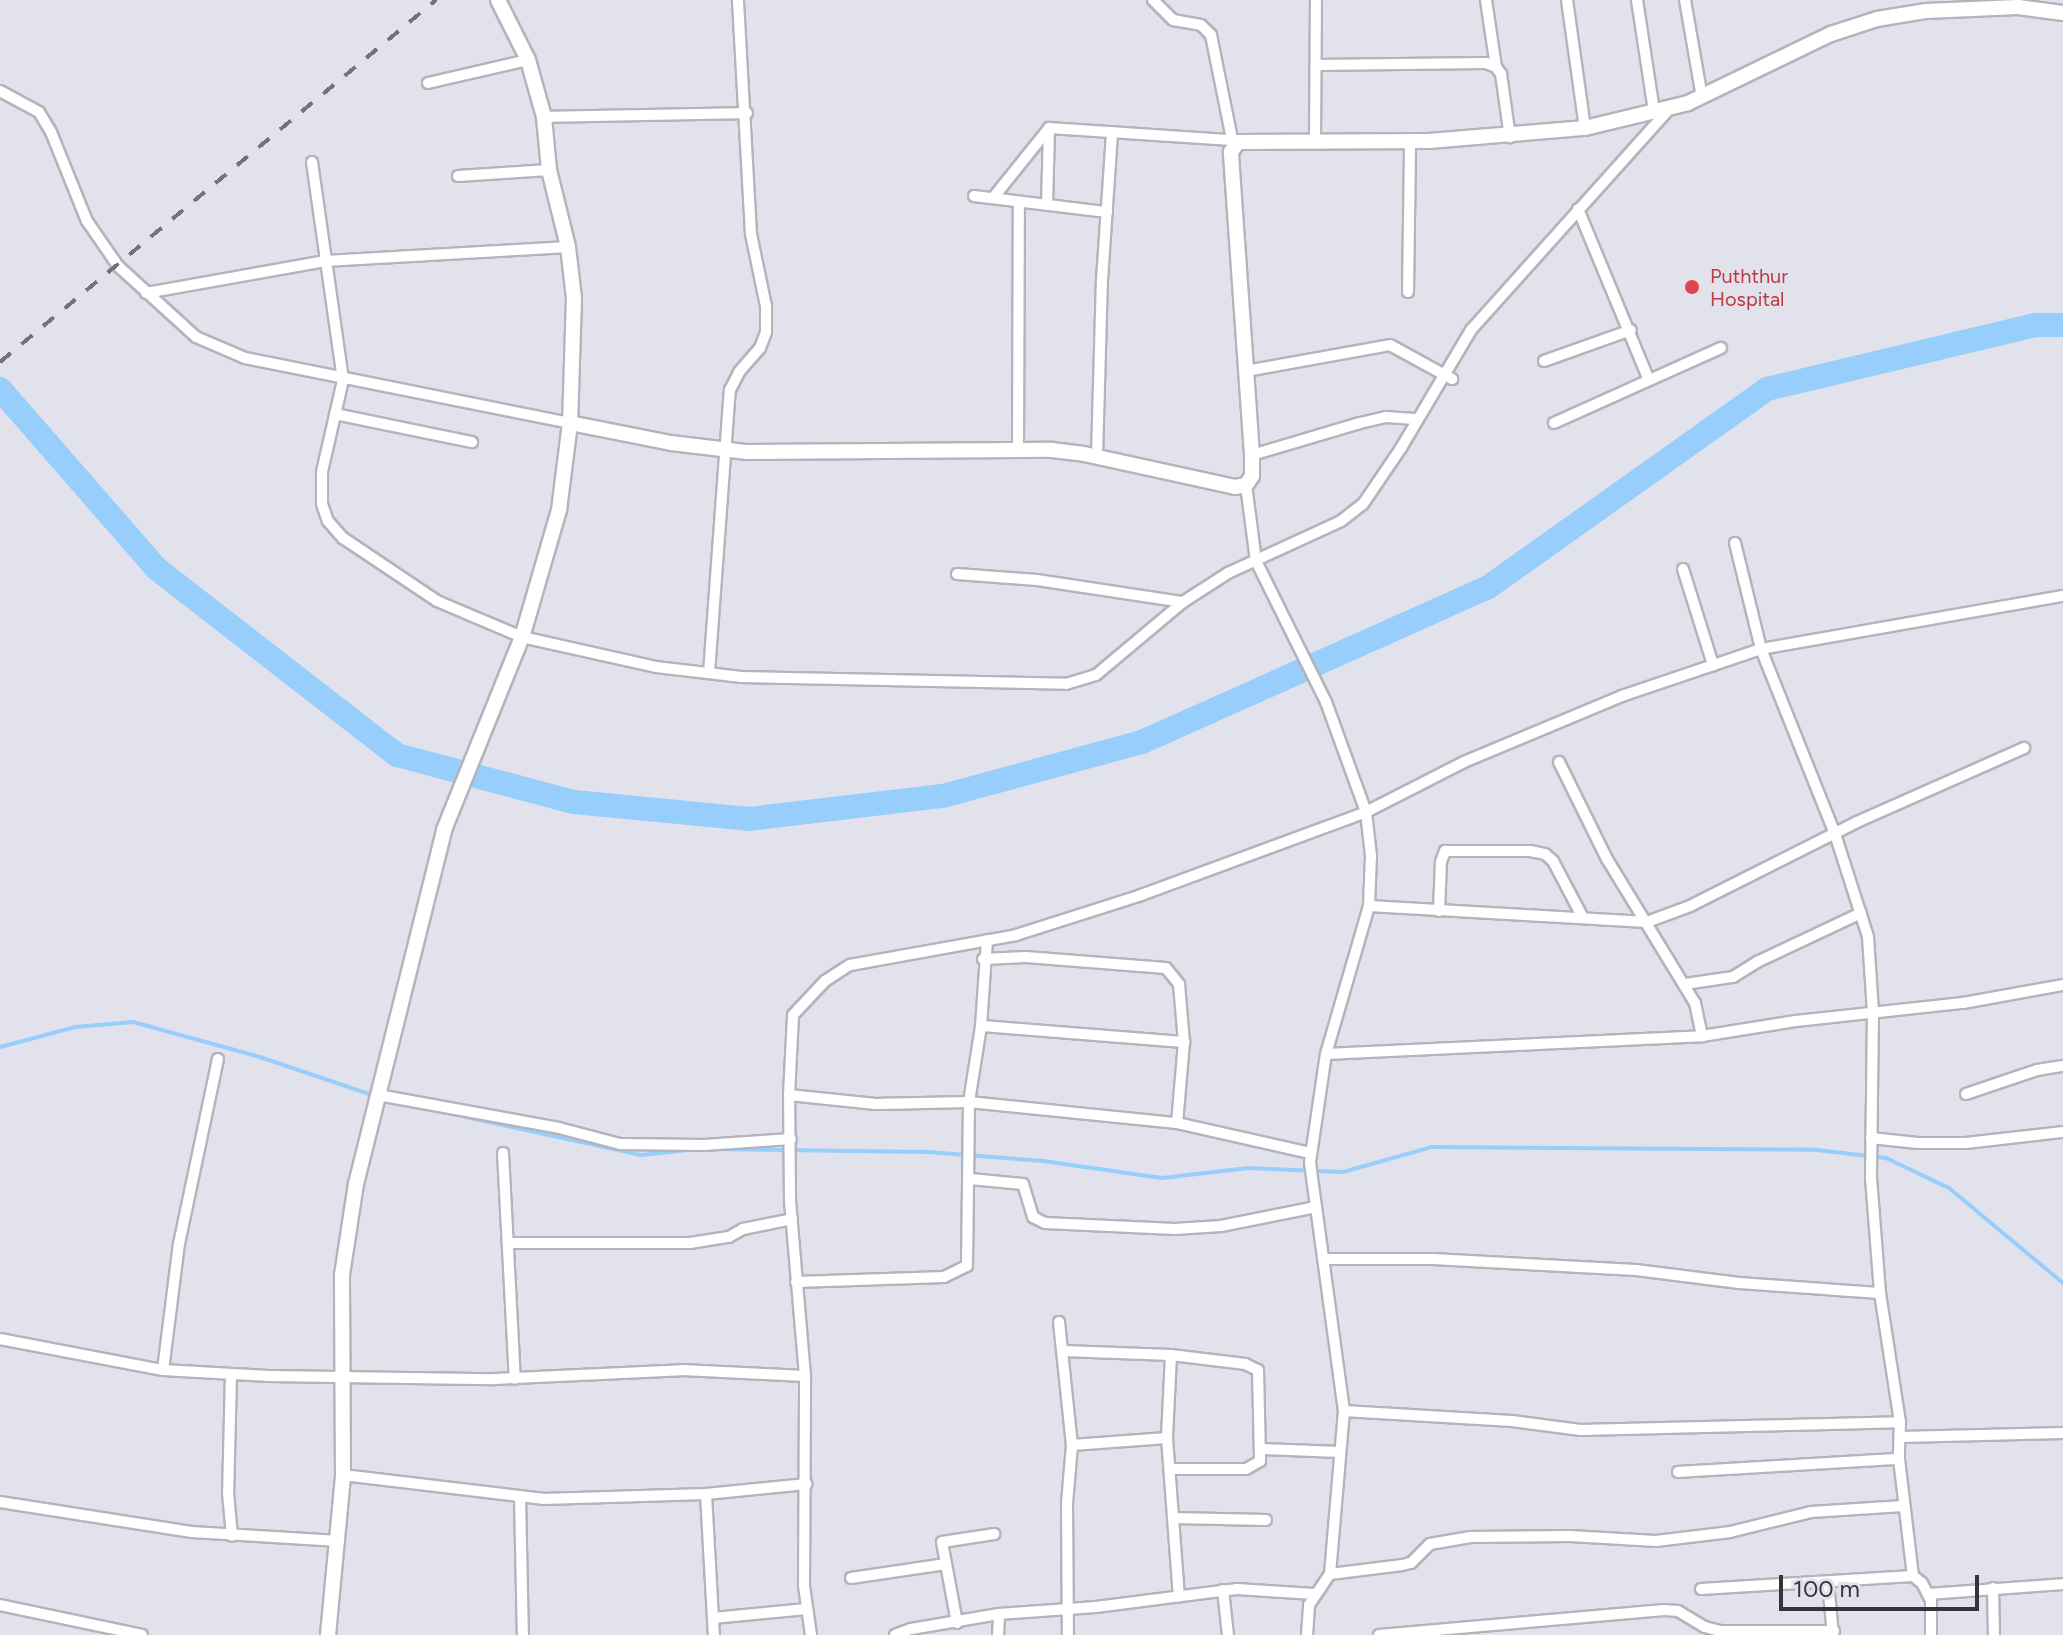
<!DOCTYPE html>
<html>
<head>
<meta charset="utf-8">
<style>
  body { margin:0 }
  #map { position:relative; width:2063px; height:1635px; overflow:hidden; background:#e2e2ec; font-family:Figtree,sans-serif }
  div>[style] { position:absolute }
  [style*='--x'] { left:calc(var(--x)*1px); top:calc(var(--y)*1px); width:calc(var(--w)*1px); rotate:calc(var(--a)*1deg) }
  .stream>* { height:4px; margin:-2px; padding:0 2px; transform-origin:2px; border-radius:2px; background:#97cefb }
  .river>* { height:24px; margin:-12px; padding:0 12px; transform-origin:12px; border-radius:12px; background:#97cefb }
  .roads { filter:drop-shadow(2px 0 #b3b4bc) drop-shadow(-2px 0 #b3b4bc) drop-shadow(0 2px #b3b4bc) drop-shadow(0 -2px #b3b4bc) }
  .minor>* { height:10px; margin:-5px; padding:0 5px; transform-origin:5px; border-radius:5px; background:#fff }
  .tertiary>* { height:14px; margin:-7px; padding:0 7px; transform-origin:7px; border-radius:7px; background:#fff }
  .secondary>* { height:14px; margin:-7px; padding:0 7px; transform-origin:7px; border-radius:7px; background:#fff }
  .rail>* { height:4px; margin-top:-2px; transform-origin:0; background:repeating-linear-gradient(90deg,#737379 0 14px,transparent 0 28px) }
  .dots>* { width:22px; height:22px; translate:-50% -50%; box-sizing:border-box; border:4px solid #e2e2ec; border-radius:50% }
  span { translate:-50% -50%; white-space:nowrap; text-align:center; line-height:1.15; -webkit-text-stroke:7px #e2e2ec; paint-order:stroke }
  .health-label { font-size:20px; color:#be3a42 }
  .left { translate:0 -50%; text-align:left }
  .scale { position:absolute; left:1779px; top:1575px; width:200px; height:36px; box-sizing:border-box; border:4px solid #353539; border-top:0; padding-left:10px; font-size:24px; line-height:28px; white-space:nowrap; color:#353539; -webkit-text-stroke:6px #e2e2ec; paint-order:stroke }
</style>
</head>
<body>
<div id="map">
  <div class="stream">
    <div style="--x:0;--y:1047;--w:78;--a:-14.9"></div>
    <div style="--x:75;--y:1027;--w:58;--a:-4.9"></div>
    <div style="--x:133;--y:1022;--w:132;--a:15.4"></div>
    <div style="--x:260;--y:1057;--w:121;--a:18.7"></div>
    <div style="--x:434;--y:1110;--w:212;--a:12.3"></div>
    <div style="--x:641;--y:1155;--w:47;--a:-6.1"></div>
    <div style="--x:713;--y:1149;--w:215;--a:0.8"></div>
    <div style="--x:928;--y:1152;--w:115;--a:4.5"></div>
    <div style="--x:1043;--y:1161;--w:120;--a:8.1"></div>
    <div style="--x:1162;--y:1178;--w:87;--a:-6.6"></div>
    <div style="--x:1248;--y:1168;--w:95;--a:2.4"></div>
    <div style="--x:1343;--y:1172;--w:92;--a:-15.7"></div>
    <div style="--x:1432;--y:1147;--w:385;--a:0.4"></div>
    <div style="--x:1817;--y:1150;--w:69;--a:6.6"></div>
    <div style="--x:1886;--y:1158;--w:70;--a:25.5"></div>
    <div style="--x:1949;--y:1188;--w:148;--a:39.8"></div>
  </div>
  <div class="river">
    <div style="--x:0;--y:389;--w:239;--a:48.9"></div>
    <div style="--x:157;--y:569;--w:304;--a:37.8"></div>
    <div style="--x:397;--y:755;--w:183;--a:14.9"></div>
    <div style="--x:574;--y:802;--w:176;--a:5.5"></div>
    <div style="--x:749;--y:819;--w:195;--a:-6.8"></div>
    <div style="--x:943;--y:796;--w:206;--a:-15.2"></div>
    <div style="--x:1142;--y:742;--w:378;--a:-24.1"></div>
    <div style="--x:1487;--y:588;--w:344;--a:-35.4"></div>
    <div style="--x:1767;--y:389;--w:276;--a:-13.4"></div>
    <div style="--x:2035;--y:325;--w:28;--a:0"></div>
  </div>
  <div class="roads">
    <div class="minor">
      <div style="--x:1153;--y:0;--w:28;--a:45"></div>
      <div style="--x:1173;--y:20;--w:28;--a:10"></div>
      <div style="--x:1201;--y:25;--w:14;--a:45"></div>
      <div style="--x:1211;--y:35;--w:111;--a:78.6"></div>
      <div style="--x:1486;--y:0;--w:68;--a:81.5"></div>
      <div style="--x:1567;--y:0;--w:129;--a:82"></div>
      <div style="--x:1637;--y:0;--w:112;--a:81.3"></div>
      <div style="--x:1685;--y:0;--w:98;--a:80.1"></div>
      <div style="--x:1316;--y:65;--w:170;--a:-0.7"></div>
      <div style="--x:1486;--y:63;--w:11;--a:22"></div>
      <div style="--x:1496;--y:67;--w:9;--a:54"></div>
      <div style="--x:1501;--y:74;--w:64;--a:81.9"></div>
      <div style="--x:428;--y:83;--w:103;--a:-13"></div>
      <div style="--x:0;--y:91;--w:44;--a:28.3"></div>
      <div style="--x:39;--y:112;--w:23;--a:59"></div>
      <div style="--x:51;--y:132;--w:96;--a:68"></div>
      <div style="--x:87;--y:221;--w:55;--a:55.4"></div>
      <div style="--x:118;--y:266;--w:105;--a:42.3"></div>
      <div style="--x:196;--y:337;--w:53;--a:23.2"></div>
      <div style="--x:245;--y:358;--w:331;--a:11.3"></div>
      <div style="--x:544;--y:117;--w:203;--a:-1.1"></div>
      <div style="--x:1315;--y:140;--w:140;--a:-89.6"></div>
      <div style="--x:312;--y:162;--w:220;--a:81.9"></div>
      <div style="--x:343;--y:380;--w:94;--a:102.9"></div>
      <div style="--x:322;--y:472;--w:32;--a:90"></div>
      <div style="--x:322;--y:504;--w:18;--a:71"></div>
      <div style="--x:328;--y:521;--w:23;--a:49"></div>
      <div style="--x:343;--y:538;--w:113;--a:33.8"></div>
      <div style="--x:437;--y:601;--w:92;--a:23"></div>
      <div style="--x:522;--y:637;--w:137;--a:12.6"></div>
      <div style="--x:656;--y:667;--w:86;--a:6.7"></div>
      <div style="--x:741;--y:677;--w:325;--a:1.2"></div>
      <div style="--x:1066;--y:684;--w:31;--a:-17"></div>
      <div style="--x:1096;--y:675;--w:114;--a:-40"></div>
      <div style="--x:1183;--y:602;--w:54;--a:-32.8"></div>
      <div style="--x:1228;--y:573;--w:124;--a:-24.7"></div>
      <div style="--x:1341;--y:521;--w:28;--a:-38"></div>
      <div style="--x:1363;--y:504;--w:68;--a:-55.8"></div>
      <div style="--x:1401;--y:448;--w:137;--a:-59.3"></div>
      <div style="--x:1471;--y:330;--w:297;--a:-48.1"></div>
      <div style="--x:458;--y:176;--w:91;--a:-3.8"></div>
      <div style="--x:974;--y:196;--w:134;--a:6.9"></div>
      <div style="--x:993;--y:198;--w:90;--a:-51.3"></div>
      <div style="--x:1049;--y:128;--w:183;--a:3.8"></div>
      <div style="--x:1047;--y:205;--w:77;--a:-88.5"></div>
      <div style="--x:1578;--y:209;--w:185;--a:67.5"></div>
      <div style="--x:1408;--y:292;--w:151;--a:-89.2"></div>
      <div style="--x:146;--y:293;--w:183;--a:-10.1"></div>
      <div style="--x:326;--y:261;--w:242;--a:-3.3"></div>
      <div style="--x:1544;--y:361;--w:92;--a:-19.6"></div>
      <div style="--x:1246;--y:371;--w:146;--a:-10.2"></div>
      <div style="--x:1390;--y:345;--w:71;--a:28.7"></div>
      <div style="--x:335;--y:414;--w:140;--a:11.6"></div>
      <div style="--x:1554;--y:423;--w:183;--a:-24.2"></div>
      <div style="--x:1018;--y:450;--w:248;--a:-89.8"></div>
      <div style="--x:1252;--y:455;--w:113;--a:-16.5"></div>
      <div style="--x:1360;--y:423;--w:27;--a:-13"></div>
      <div style="--x:1386;--y:417;--w:32;--a:4"></div>
      <div style="--x:1097;--y:456;--w:176;--a:-88.4"></div>
      <div style="--x:1102;--y:280;--w:148;--a:-86.1"></div>
      <div style="--x:1246;--y:485;--w:77;--a:82.5"></div>
      <div style="--x:1256;--y:561;--w:157;--a:63.6"></div>
      <div style="--x:1326;--y:702;--w:117;--a:70"></div>
      <div style="--x:1366;--y:812;--w:44;--a:83.5"></div>
      <div style="--x:1371;--y:856;--w:50;--a:92.3"></div>
      <div style="--x:1369;--y:906;--w:154;--a:106.2"></div>
      <div style="--x:1735;--y:543;--w:109;--a:76.2"></div>
      <div style="--x:1761;--y:649;--w:199;--a:68.2"></div>
      <div style="--x:1835;--y:834;--w:108;--a:72.2"></div>
      <div style="--x:1868;--y:937;--w:76;--a:86.2"></div>
      <div style="--x:1873;--y:1013;--w:165;--a:90.7"></div>
      <div style="--x:1871;--y:1178;--w:115;--a:85.5"></div>
      <div style="--x:1880;--y:1293;--w:131;--a:81.2"></div>
      <div style="--x:1900;--y:1422;--w:37;--a:92"></div>
      <div style="--x:1899;--y:1459;--w:118;--a:83.2"></div>
      <div style="--x:1913;--y:1576;--w:11;--a:38"></div>
      <div style="--x:1922;--y:1583;--w:20;--a:63"></div>
      <div style="--x:1931;--y:1601;--w:34;--a:90"></div>
      <div style="--x:1683;--y:569;--w:101;--a:72.6"></div>
      <div style="--x:957;--y:574;--w:80;--a:4.3"></div>
      <div style="--x:1037;--y:580;--w:148;--a:8.6"></div>
      <div style="--x:709;--y:673;--w:284;--a:-85.8"></div>
      <div style="--x:730;--y:390;--w:20;--a:-63"></div>
      <div style="--x:739;--y:372;--w:32;--a:-49"></div>
      <div style="--x:760;--y:348;--w:17;--a:-69"></div>
      <div style="--x:766;--y:332;--w:26;--a:-90"></div>
      <div style="--x:766;--y:306;--w:74;--a:-101.8"></div>
      <div style="--x:751;--y:234;--w:234;--a:-93.2"></div>
      <div style="--x:1559;--y:762;--w:108;--a:63.7"></div>
      <div style="--x:1607;--y:859;--w:169;--a:58.6"></div>
      <div style="--x:1695;--y:1003;--w:34;--a:78"></div>
      <div style="--x:1369;--y:906;--w:278;--a:3.3"></div>
      <div style="--x:1647;--y:922;--w:46;--a:-20.4"></div>
      <div style="--x:1690;--y:906;--w:187;--a:-26.7"></div>
      <div style="--x:1857;--y:822;--w:183;--a:-23.9"></div>
      <div style="--x:1439;--y:911;--w:49;--a:-87.7"></div>
      <div style="--x:1441;--y:862;--w:12;--a:-70"></div>
      <div style="--x:1445;--y:851;--w:85;--a:0"></div>
      <div style="--x:1530;--y:851;--w:15;--a:11"></div>
      <div style="--x:1545;--y:854;--w:11;--a:41"></div>
      <div style="--x:1553;--y:861;--w:62;--a:62.2"></div>
      <div style="--x:983;--y:959;--w:43;--a:-2.7"></div>
      <div style="--x:1026;--y:957;--w:140;--a:4.5"></div>
      <div style="--x:1166;--y:968;--w:21;--a:51"></div>
      <div style="--x:1179;--y:984;--w:58;--a:85.1"></div>
      <div style="--x:1184;--y:1042;--w:81;--a:94.9"></div>
      <div style="--x:1685;--y:984;--w:49;--a:-8.3"></div>
      <div style="--x:1733;--y:977;--w:28;--a:-32"></div>
      <div style="--x:1757;--y:962;--w:115;--a:-25.2"></div>
      <div style="--x:981;--y:1026;--w:204;--a:4.5"></div>
      <div style="--x:1966;--y:1094;--w:75;--a:-18.7"></div>
      <div style="--x:2037;--y:1070;--w:26;--a:-9"></div>
      <div style="--x:378;--y:1095;--w:184;--a:10.3"></div>
      <div style="--x:559;--y:1128;--w:63;--a:14.7"></div>
      <div style="--x:620;--y:1144;--w:84;--a:0.7"></div>
      <div style="--x:704;--y:1145;--w:87;--a:-3.9"></div>
      <div style="--x:789;--y:1095;--w:87;--a:5.9"></div>
      <div style="--x:876;--y:1104;--w:93;--a:-1.2"></div>
      <div style="--x:969;--y:1102;--w:209;--a:5.8"></div>
      <div style="--x:1177;--y:1123;--w:136;--a:12.7"></div>
      <div style="--x:1871;--y:1138;--w:47;--a:6.1"></div>
      <div style="--x:1918;--y:1143;--w:48;--a:0"></div>
      <div style="--x:1966;--y:1143;--w:98;--a:-6.5"></div>
      <div style="--x:503;--y:1153;--w:226;--a:87"></div>
      <div style="--x:970;--y:1179;--w:53;--a:5.4"></div>
      <div style="--x:1023;--y:1184;--w:34;--a:73"></div>
      <div style="--x:1033;--y:1217;--w:13;--a:27"></div>
      <div style="--x:1045;--y:1223;--w:130;--a:2.6"></div>
      <div style="--x:1175;--y:1229;--w:46;--a:-3.7"></div>
      <div style="--x:1221;--y:1226;--w:97;--a:-11.3"></div>
      <div style="--x:508;--y:1243;--w:182;--a:0"></div>
      <div style="--x:690;--y:1243;--w:39;--a:-9"></div>
      <div style="--x:729;--y:1237;--w:16;--a:-30"></div>
      <div style="--x:743;--y:1229;--w:50;--a:-11.5"></div>
      <div style="--x:1324;--y:1259;--w:109;--a:0"></div>
      <div style="--x:1433;--y:1259;--w:203;--a:3.1"></div>
      <div style="--x:1636;--y:1270;--w:104;--a:7.2"></div>
      <div style="--x:1739;--y:1283;--w:141;--a:4.1"></div>
      <div style="--x:796;--y:1282;--w:148;--a:-1.9"></div>
      <div style="--x:944;--y:1277;--w:25;--a:-26"></div>
      <div style="--x:967;--y:1266;--w:164;--a:-89.3"></div>
      <div style="--x:969;--y:1102;--w:77;--a:-81"></div>
      <div style="--x:981;--y:1026;--w:86;--a:-86"></div>
      <div style="--x:1059;--y:1322;--w:124;--a:84"></div>
      <div style="--x:1072;--y:1445;--w:58;--a:94.9"></div>
      <div style="--x:1067;--y:1503;--w:132;--a:89.6"></div>
      <div style="--x:0;--y:1339;--w:166;--a:10.8"></div>
      <div style="--x:163;--y:1370;--w:106;--a:3.2"></div>
      <div style="--x:269;--y:1376;--w:225;--a:0.8"></div>
      <div style="--x:494;--y:1379;--w:188;--a:-2.7"></div>
      <div style="--x:682;--y:1370;--w:123;--a:2.8"></div>
      <div style="--x:1063;--y:1351;--w:108;--a:2.1"></div>
      <div style="--x:1171;--y:1355;--w:75;--a:6.9"></div>
      <div style="--x:1245;--y:1364;--w:14;--a:25"></div>
      <div style="--x:1258;--y:1370;--w:91;--a:88.7"></div>
      <div style="--x:1260;--y:1461;--w:16;--a:150"></div>
      <div style="--x:1246;--y:1469;--w:76;--a:180"></div>
      <div style="--x:1171;--y:1355;--w:83;--a:92.8"></div>
      <div style="--x:1167;--y:1438;--w:159;--a:85.7"></div>
      <div style="--x:163;--y:1370;--w:127;--a:-82.8"></div>
      <div style="--x:179;--y:1244;--w:189;--a:-78.1"></div>
      <div style="--x:231;--y:1374;--w:119;--a:91.4"></div>
      <div style="--x:228;--y:1493;--w:43;--a:84.7"></div>
      <div style="--x:1344;--y:1411;--w:168;--a:3.4"></div>
      <div style="--x:1512;--y:1421;--w:69;--a:7.5"></div>
      <div style="--x:1580;--y:1430;--w:320;--a:-1.4"></div>
      <div style="--x:1901;--y:1437;--w:162;--a:-1.4"></div>
      <div style="--x:1072;--y:1445;--w:95;--a:-4.2"></div>
      <div style="--x:1262;--y:1449;--w:78;--a:2.2"></div>
      <div style="--x:1678;--y:1472;--w:221;--a:-3.4"></div>
      <div style="--x:343;--y:1475;--w:201;--a:6.8"></div>
      <div style="--x:543;--y:1499;--w:163;--a:-1.8"></div>
      <div style="--x:706;--y:1494;--w:101;--a:-5.7"></div>
      <div style="--x:706;--y:1494;--w:141;--a:86.8"></div>
      <div style="--x:520;--y:1497;--w:138;--a:88.8"></div>
      <div style="--x:0;--y:1502;--w:194;--a:8.9"></div>
      <div style="--x:192;--y:1532;--w:147;--a:3.5"></div>
      <div style="--x:1174;--y:1518;--w:92;--a:1.2"></div>
      <div style="--x:1330;--y:1574;--w:73;--a:-7.1"></div>
      <div style="--x:1402;--y:1565;--w:9;--a:-13"></div>
      <div style="--x:1411;--y:1563;--w:27;--a:-45"></div>
      <div style="--x:1430;--y:1544;--w:41;--a:-9.9"></div>
      <div style="--x:1470;--y:1537;--w:100;--a:-0.6"></div>
      <div style="--x:1570;--y:1536;--w:86;--a:3.3"></div>
      <div style="--x:1656;--y:1541;--w:75;--a:-6.9"></div>
      <div style="--x:1730;--y:1532;--w:83;--a:-13.9"></div>
      <div style="--x:1811;--y:1512;--w:92;--a:-3.7"></div>
      <div style="--x:851;--y:1578;--w:96;--a:-8.4"></div>
      <div style="--x:1828;--y:1582;--w:53;--a:84.6"></div>
      <div style="--x:1993;--y:1588;--w:47;--a:88.8"></div>
      <div style="--x:1701;--y:1589;--w:212;--a:-3.5"></div>
      <div style="--x:1223;--y:1590;--w:45;--a:83.7"></div>
      <div style="--x:1928;--y:1594;--w:135;--a:-4.2"></div>
      <div style="--x:0;--y:1605;--w:145;--a:11.9"></div>
      <div style="--x:713;--y:1618;--w:94;--a:-5.5"></div>
      <div style="--x:957;--y:1623;--w:82;--a:-100.5"></div>
      <div style="--x:942;--y:1542;--w:53;--a:-8.7"></div>
      <div style="--x:811;--y:1635;--w:49;--a:-98.1"></div>
      <div style="--x:804;--y:1586;--w:210;--a:-89.7"></div>
      <div style="--x:805;--y:1376;--w:177;--a:-94.9"></div>
      <div style="--x:790;--y:1200;--w:105;--a:-90.5"></div>
      <div style="--x:789;--y:1095;--w:80;--a:-87.1"></div>
      <div style="--x:793;--y:1015;--w:47;--a:-46.7"></div>
      <div style="--x:825;--y:981;--w:30;--a:-33"></div>
      <div style="--x:850;--y:965;--w:169;--a:-10.2"></div>
      <div style="--x:1016;--y:935;--w:131;--a:-17.7"></div>
      <div style="--x:1141;--y:895;--w:240;--a:-20.2"></div>
      <div style="--x:1366;--y:812;--w:110;--a:-27"></div>
      <div style="--x:1464;--y:762;--w:171;--a:-22.7"></div>
      <div style="--x:1622;--y:696;--w:147;--a:-18.7"></div>
      <div style="--x:1761;--y:649;--w:307;--a:-10"></div>
      <div style="--x:895;--y:1635;--w:17;--a:-21"></div>
      <div style="--x:911;--y:1629;--w:89;--a:-9.7"></div>
      <div style="--x:999;--y:1614;--w:97;--a:-4.1"></div>
      <div style="--x:1096;--y:1607;--w:142;--a:-7.3"></div>
      <div style="--x:1237;--y:1589;--w:77;--a:3.7"></div>
      <div style="--x:998;--y:1635;--w:21;--a:-87"></div>
      <div style="--x:1307;--y:1635;--w:30;--a:-86"></div>
      <div style="--x:1309;--y:1605;--w:37;--a:-56"></div>
      <div style="--x:1330;--y:1574;--w:164;--a:-85.1"></div>
      <div style="--x:1344;--y:1411;--w:251;--a:-97.8"></div>
      <div style="--x:1310;--y:1162;--w:109;--a:-81.6"></div>
      <div style="--x:1326;--y:1054;--w:376;--a:-2.7"></div>
      <div style="--x:1702;--y:1036;--w:95;--a:-9.1"></div>
      <div style="--x:1796;--y:1021;--w:168;--a:-6.2"></div>
      <div style="--x:1963;--y:1003;--w:102;--a:-10.2"></div>
      <div style="--x:1379;--y:1635;--w:286;--a:-5"></div>
      <div style="--x:1664;--y:1610;--w:14;--a:4"></div>
      <div style="--x:1678;--y:1611;--w:31;--a:31"></div>
      <div style="--x:1705;--y:1627;--w:16;--a:15"></div>
      <div style="--x:1720;--y:1631;--w:114;--a:0"></div>
    </div>
    <div class="tertiary">
      <div style="--x:570;--y:423;--w:103;--a:11.2"></div>
      <div style="--x:671;--y:443;--w:77;--a:6.8"></div>
      <div style="--x:747;--y:452;--w:305;--a:-0.4"></div>
      <div style="--x:1052;--y:450;--w:32;--a:7"></div>
      <div style="--x:1084;--y:454;--w:155;--a:12.3"></div>
      <div style="--x:1235;--y:487;--w:11;--a:-10"></div>
      <div style="--x:1246;--y:485;--w:11;--a:-56"></div>
      <div style="--x:1252;--y:476;--w:21;--a:-90"></div>
      <div style="--x:1252;--y:455;--w:304;--a:-94"></div>
      <div style="--x:1231;--y:152;--w:12;--a:-55"></div>
      <div style="--x:1238;--y:142;--w:191;--a:-0.3"></div>
      <div style="--x:1429;--y:141;--w:157;--a:-4.8"></div>
      <div style="--x:1585;--y:128;--w:106;--a:-13.6"></div>
      <div style="--x:1688;--y:103;--w:159;--a:-25.8"></div>
      <div style="--x:1831;--y:34;--w:48;--a:-18.1"></div>
      <div style="--x:1877;--y:19;--w:50;--a:-9.3"></div>
      <div style="--x:1926;--y:11;--w:92;--a:-2.5"></div>
      <div style="--x:2018;--y:7;--w:45;--a:7.6"></div>
      <div style="--x:328;--y:1635;--w:161;--a:-84.6"></div>
      <div style="--x:343;--y:1475;--w:200;--a:-90.3"></div>
      <div style="--x:342;--y:1275;--w:92;--a:-81.3"></div>
      <div style="--x:356;--y:1184;--w:365;--a:-76"></div>
      <div style="--x:444;--y:830;--w:208;--a:-68"></div>
    </div>
    <div class="secondary">
      <div style="--x:498;--y:0;--w:67;--a:63.4"></div>
      <div style="--x:528;--y:60;--w:59;--a:74.3"></div>
      <div style="--x:544;--y:117;--w:53;--a:84.6"></div>
      <div style="--x:549;--y:170;--w:79;--a:76.1"></div>
      <div style="--x:568;--y:247;--w:51;--a:83.3"></div>
      <div style="--x:574;--y:298;--w:125;--a:91.8"></div>
      <div style="--x:570;--y:423;--w:88;--a:97.2"></div>
      <div style="--x:559;--y:510;--w:132;--a:106.2"></div>
    </div>
  </div>
  <div class="rail">
    <div style="--x:0;--y:362;--w:567;--a:-39.7"></div>
  </div>
  <div class="dots">
    <div style="left:1692px;top:287px;background:#e0444e"></div>
  </div>
  <div class="health-label">
    <span class="left" style="left:1710px;top:288px">Puththur<br>Hospital</span>
  </div>
  <div class="scale">100 m</div>
</div>
</body>
</html>
